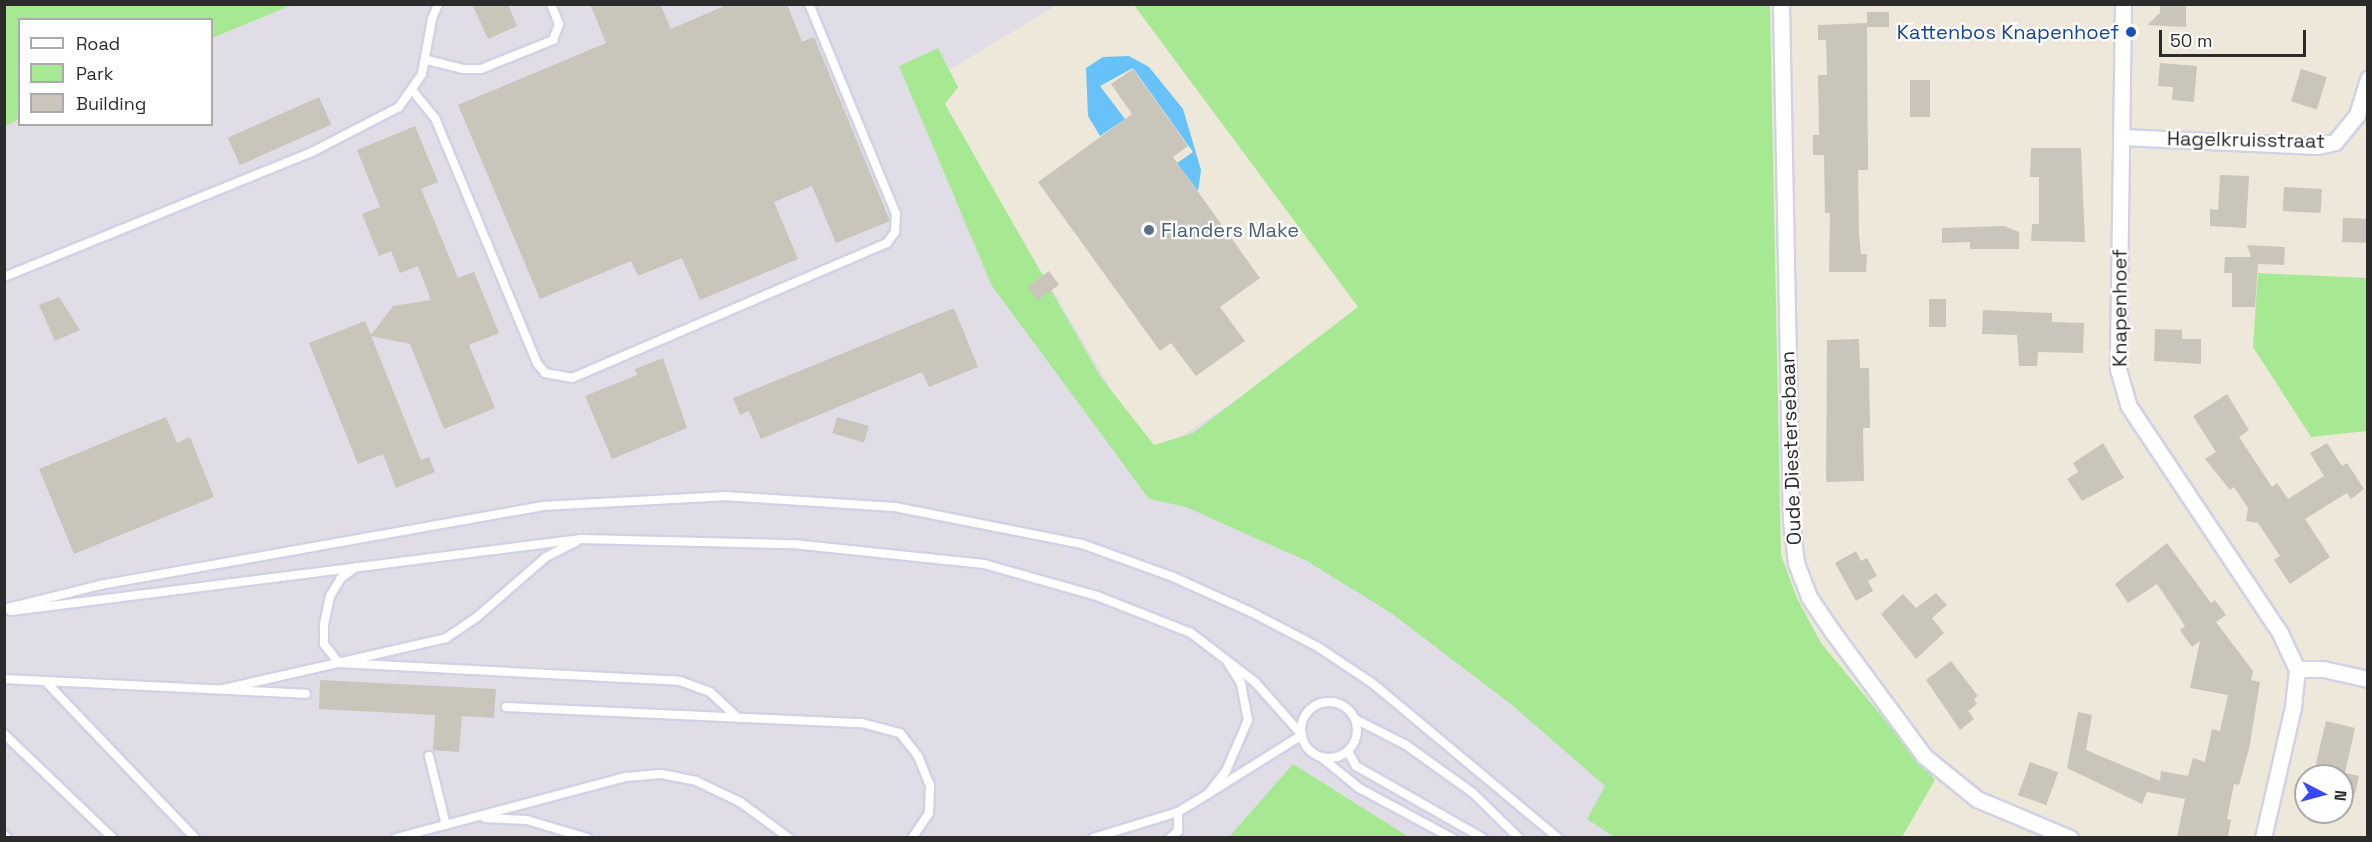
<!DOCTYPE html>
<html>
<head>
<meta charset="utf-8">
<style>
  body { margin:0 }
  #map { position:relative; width:2372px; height:842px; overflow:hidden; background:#eee8db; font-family:"Space Grotesk",sans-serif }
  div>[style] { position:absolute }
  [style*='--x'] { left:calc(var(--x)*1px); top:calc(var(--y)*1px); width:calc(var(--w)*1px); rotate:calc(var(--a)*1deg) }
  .industrial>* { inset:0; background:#e0dde6 }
  .green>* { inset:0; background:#a7e993 }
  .water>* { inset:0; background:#66c2f8 }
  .building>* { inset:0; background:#c9c5bb; transform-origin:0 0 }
  .roads { filter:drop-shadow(2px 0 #d1d2e5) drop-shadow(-2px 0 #d1d2e5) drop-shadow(0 2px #d1d2e5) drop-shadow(0 -2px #d1d2e5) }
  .lane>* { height:8px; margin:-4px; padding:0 4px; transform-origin:4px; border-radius:4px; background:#fff }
  .lane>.ring { margin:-4px; padding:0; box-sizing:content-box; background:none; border:8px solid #fff; border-radius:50% }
  .street>* { height:15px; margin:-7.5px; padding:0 7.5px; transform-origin:7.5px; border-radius:7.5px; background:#fff }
  .dots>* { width:16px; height:16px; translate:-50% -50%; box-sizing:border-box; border:3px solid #fff; border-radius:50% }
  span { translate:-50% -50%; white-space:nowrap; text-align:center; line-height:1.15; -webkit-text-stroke:4.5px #fff; paint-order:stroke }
  .transit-label { font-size:20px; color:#164399 }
  .right { translate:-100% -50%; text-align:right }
  .street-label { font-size:20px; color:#2b2b2b }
  .service-label { font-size:20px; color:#4e5e75 }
  .left { translate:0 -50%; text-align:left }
  .frame { position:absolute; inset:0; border:6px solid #2b2b2b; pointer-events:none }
  .legend { position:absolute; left:18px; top:18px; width:195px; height:108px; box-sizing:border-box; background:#fff; border:2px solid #aaa; margin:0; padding:8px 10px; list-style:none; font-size:18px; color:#2b2b2b }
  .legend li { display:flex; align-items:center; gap:12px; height:30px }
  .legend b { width:30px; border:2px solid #aaa }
  .north { position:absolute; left:2294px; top:764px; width:60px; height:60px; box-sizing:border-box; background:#fff; border:2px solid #aaa; border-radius:50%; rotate:96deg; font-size:16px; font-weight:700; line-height:24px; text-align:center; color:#2b2b2b }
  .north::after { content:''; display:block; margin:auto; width:21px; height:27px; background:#3747ff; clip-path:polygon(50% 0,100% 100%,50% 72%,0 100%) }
  .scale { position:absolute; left:2159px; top:30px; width:147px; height:27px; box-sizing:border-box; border:3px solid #2b2b2b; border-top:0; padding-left:8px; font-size:18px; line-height:21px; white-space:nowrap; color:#2b2b2b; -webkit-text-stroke:4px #fff; paint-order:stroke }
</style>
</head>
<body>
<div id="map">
  <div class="industrial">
    <div style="clip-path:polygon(292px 4px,1057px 5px,929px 82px,1151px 456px,1357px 321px,1728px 838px,5px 838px,5px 126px,19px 119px,20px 124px,212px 124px,212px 38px)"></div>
  </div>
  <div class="green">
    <div style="clip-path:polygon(5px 4px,292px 4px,292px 5px,212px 38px,212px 20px,20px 20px,19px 119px,5px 126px)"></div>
    <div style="clip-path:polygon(1134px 5px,1770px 5px,1781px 555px,1797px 598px,1821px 643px,1935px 780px,1902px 837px,1614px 837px,1587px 819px,1605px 786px,1512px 705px,1391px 613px,1307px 561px,1186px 507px,1149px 499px,992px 286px,899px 66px,938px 48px,958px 87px,945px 104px,1100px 376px,1154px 445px,1193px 433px,1358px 307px)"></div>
    <div style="clip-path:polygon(2258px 273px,2367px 278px,2367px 431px,2311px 437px,2253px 347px)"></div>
    <div style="clip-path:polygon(1293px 764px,1409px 837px,1229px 837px)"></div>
  </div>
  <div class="water">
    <div style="clip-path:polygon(1129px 56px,1149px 67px,1183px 109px,1201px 170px,1198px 191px,1177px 163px,1193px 152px,1133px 68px,1100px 86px,1125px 119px,1100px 136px,1088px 116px,1086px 68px,1103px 57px)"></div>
  </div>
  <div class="building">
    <div style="clip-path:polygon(472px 4px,508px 4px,517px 26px,488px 39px)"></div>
    <div style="clip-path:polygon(590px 4px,660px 4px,671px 29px,729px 4px,787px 4px,802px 42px,814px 37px,890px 221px,836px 243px,812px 186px,774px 202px,798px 259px,700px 300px,682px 258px,638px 276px,631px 261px,540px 299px,458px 105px,606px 43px)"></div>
    <div style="clip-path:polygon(2160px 4px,2186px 4px,2186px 27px,2147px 25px,2160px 13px)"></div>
    <div style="left:1867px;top:12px;width:22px;height:15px"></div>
    <div style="clip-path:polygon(1867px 23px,1868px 170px,1858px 170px,1859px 234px,1861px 254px,1867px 254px,1866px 272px,1829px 272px,1830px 213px,1825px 213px,1824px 155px,1813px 155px,1813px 135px,1819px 135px,1818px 75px,1827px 75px,1826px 40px,1818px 40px,1818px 25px)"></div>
    <div style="clip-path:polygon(2160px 63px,2197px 66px,2194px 102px,2172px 100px,2173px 87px,2158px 86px)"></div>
    <div style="clip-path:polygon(1133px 69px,1188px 146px,1173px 157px,1260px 278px,1220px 307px,1245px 341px,1196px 376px,1171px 343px,1160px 351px,1038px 182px,1132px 114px,1111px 84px)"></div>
    <div style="left:2301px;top:69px;width:27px;height:34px;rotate:17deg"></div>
    <div style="left:1910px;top:80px;width:20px;height:37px"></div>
    <div style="left:319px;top:97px;width:30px;height:100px;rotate:66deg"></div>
    <div style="clip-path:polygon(415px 126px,438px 182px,421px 189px,458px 278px,474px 272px,499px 333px,469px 345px,495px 408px,444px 429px,410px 344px,371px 336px,421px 460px,429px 457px,435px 472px,396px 488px,383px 454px,358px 464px,309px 343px,365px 321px,371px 335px,393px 306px,431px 300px,418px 266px,400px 273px,391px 251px,379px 256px,362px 214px,380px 207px,357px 150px)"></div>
    <div style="clip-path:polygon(2031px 148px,2081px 148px,2085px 242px,2031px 241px,2032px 224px,2039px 224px,2039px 177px,2030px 177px)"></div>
    <div style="clip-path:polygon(2220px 175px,2249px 176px,2246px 228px,2210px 226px,2210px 209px,2218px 210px)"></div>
    <div style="left:2284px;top:187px;width:38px;height:24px;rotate:3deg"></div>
    <div style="left:2343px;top:218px;width:24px;height:24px;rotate:2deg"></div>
    <div style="clip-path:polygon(2004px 226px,2019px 232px,2019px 249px,1970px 249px,1970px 242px,1942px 243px,1942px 228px)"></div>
    <div style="clip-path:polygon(2247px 245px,2285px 247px,2284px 265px,2258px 264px,2255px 307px,2232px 307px,2232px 273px,2224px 273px,2225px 257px,2251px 257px)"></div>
    <div style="left:1049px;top:271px;width:17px;height:27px;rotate:54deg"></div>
    <div style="clip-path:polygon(59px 297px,80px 330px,55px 341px,39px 305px)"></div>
    <div style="left:1929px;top:299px;width:17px;height:28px"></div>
    <div style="clip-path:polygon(954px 308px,978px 367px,929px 387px,922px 372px,761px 439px,749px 411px,740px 415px,733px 398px)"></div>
    <div style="clip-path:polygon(1983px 310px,2052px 313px,2052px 322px,2084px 323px,2083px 353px,2038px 352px,2037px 366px,2019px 366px,2017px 335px,1982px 334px)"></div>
    <div style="clip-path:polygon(2155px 329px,2182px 330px,2182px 339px,2201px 339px,2201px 364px,2154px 361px)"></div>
    <div style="clip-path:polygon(1859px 339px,1860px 368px,1869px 368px,1870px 428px,1863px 428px,1864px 481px,1826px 482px,1827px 340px)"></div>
    <div style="clip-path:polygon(663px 358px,687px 428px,612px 459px,585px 396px,637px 375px,635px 369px)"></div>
    <div style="clip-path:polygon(2227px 394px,2249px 430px,2239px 437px,2272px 487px,2277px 483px,2288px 499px,2324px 476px,2310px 453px,2327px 443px,2342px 466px,2347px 463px,2364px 489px,2351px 499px,2347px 493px,2305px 519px,2330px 557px,2290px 584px,2274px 560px,2280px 556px,2258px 523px,2246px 521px,2248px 508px,2234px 487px,2230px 490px,2205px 459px,2216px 452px,2193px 416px)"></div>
    <div style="clip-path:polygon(166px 417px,177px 443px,190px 437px,214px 497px,74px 554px,39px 469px)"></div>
    <div style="left:837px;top:417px;width:33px;height:17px;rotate:16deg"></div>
    <div style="clip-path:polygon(2103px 443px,2124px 478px,2082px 501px,2067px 479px,2078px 472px,2073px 463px)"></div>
    <div style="clip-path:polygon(2167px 543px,2211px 603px,2215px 600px,2226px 615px,2216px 622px,2253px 671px,2251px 680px,2260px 682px,2249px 749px,2239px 785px,2234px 784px,2227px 819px,2231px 820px,2228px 837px,2177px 837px,2185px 799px,2147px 792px,2142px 804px,2067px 768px,2078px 712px,2092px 715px,2086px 750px,2160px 781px,2161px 771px,2188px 776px,2193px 758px,2205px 762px,2212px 729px,2220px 731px,2228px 695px,2190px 688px,2200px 641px,2192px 647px,2180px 630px,2185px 626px,2157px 584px,2128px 603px,2115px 584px)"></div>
    <div style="clip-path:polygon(1856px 551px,1861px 561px,1867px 558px,1877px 576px,1868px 581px,1873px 591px,1856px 601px,1835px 563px)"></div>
    <div style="clip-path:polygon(1936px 593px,1947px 605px,1932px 618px,1944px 633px,1916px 659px,1881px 614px,1903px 594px,1916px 608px)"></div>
    <div style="clip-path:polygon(1951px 661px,1978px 696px,1974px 699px,1977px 704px,1968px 711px,1974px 719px,1960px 730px,1926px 680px)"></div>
    <div style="clip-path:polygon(320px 680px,496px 689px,494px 718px,462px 716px,459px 752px,433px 750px,435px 715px,319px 709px)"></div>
    <div style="clip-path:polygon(2326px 721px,2355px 728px,2345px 773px,2359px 776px,2355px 794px,2342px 789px,2342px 776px,2313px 776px)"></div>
    <div style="left:2030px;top:762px;width:30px;height:35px;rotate:20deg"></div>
  </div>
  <div class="roads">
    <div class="lane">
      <div style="--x:427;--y:60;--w:37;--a:14"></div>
      <div style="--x:463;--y:69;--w:18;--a:0"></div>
      <div style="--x:481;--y:69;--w:78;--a:-21.9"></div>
      <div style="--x:553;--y:40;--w:17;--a:-69"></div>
      <div style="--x:559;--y:24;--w:22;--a:-112"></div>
      <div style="--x:413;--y:91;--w:35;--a:51"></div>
      <div style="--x:435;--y:118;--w:265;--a:67.4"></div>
      <div style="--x:537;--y:363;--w:13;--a:51"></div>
      <div style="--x:545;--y:373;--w:27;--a:10"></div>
      <div style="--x:572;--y:378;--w:343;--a:-23.2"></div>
      <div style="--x:887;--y:243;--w:14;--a:-54"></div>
      <div style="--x:895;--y:232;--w:18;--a:-87"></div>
      <div style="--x:896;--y:214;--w:227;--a:-112.5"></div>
      <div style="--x:4;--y:277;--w:332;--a:-22.1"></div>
      <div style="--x:312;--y:152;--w:98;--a:-27.3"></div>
      <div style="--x:399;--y:107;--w:40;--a:-55.1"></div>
      <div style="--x:422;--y:74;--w:56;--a:-79.7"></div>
      <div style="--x:432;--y:19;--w:16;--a:-68"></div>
      <div style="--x:356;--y:567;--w:19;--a:144"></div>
      <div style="--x:341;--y:578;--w:21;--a:121"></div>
      <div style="--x:330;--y:596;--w:29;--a:102"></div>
      <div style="--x:324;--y:624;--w:20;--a:90"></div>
      <div style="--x:324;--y:644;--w:24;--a:52"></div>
      <div style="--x:339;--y:663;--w:341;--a:3"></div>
      <div style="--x:680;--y:681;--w:32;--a:20"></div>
      <div style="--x:710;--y:692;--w:38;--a:43"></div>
      <div style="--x:4;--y:609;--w:99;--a:-14"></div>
      <div style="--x:100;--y:585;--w:449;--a:-10.1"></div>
      <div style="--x:542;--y:506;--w:182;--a:-3.1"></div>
      <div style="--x:724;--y:496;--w:171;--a:3.7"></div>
      <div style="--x:895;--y:507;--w:191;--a:11.2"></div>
      <div style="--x:1082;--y:544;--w:97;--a:19.9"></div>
      <div style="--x:1173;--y:577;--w:85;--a:24.2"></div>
      <div style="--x:1251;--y:612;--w:76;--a:27.6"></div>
      <div style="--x:1318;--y:647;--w:65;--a:33.7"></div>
      <div style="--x:1372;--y:683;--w:242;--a:39.8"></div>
      <div style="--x:11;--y:611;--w:575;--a:-7.2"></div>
      <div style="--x:581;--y:539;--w:212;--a:1.4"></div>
      <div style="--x:793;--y:544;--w:192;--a:6"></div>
      <div style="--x:984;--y:564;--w:117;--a:15.8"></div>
      <div style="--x:1097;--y:596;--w:101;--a:21.5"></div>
      <div style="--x:1191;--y:633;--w:81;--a:37.4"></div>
      <div style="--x:1255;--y:682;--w:71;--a:48.4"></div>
      <div style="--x:1302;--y:735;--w:111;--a:147.9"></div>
      <div style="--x:4;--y:679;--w:302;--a:2.8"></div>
      <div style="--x:46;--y:682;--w:216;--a:46.3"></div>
      <div style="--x:224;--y:689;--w:228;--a:-12.9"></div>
      <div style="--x:446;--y:638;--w:37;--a:-34"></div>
      <div style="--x:477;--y:617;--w:91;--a:-41"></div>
      <div style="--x:546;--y:557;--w:35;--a:-27"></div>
      <div class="ring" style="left:1301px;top:702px;width:48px;height:48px"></div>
      <div style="--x:506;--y:707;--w:356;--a:2.6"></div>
      <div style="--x:862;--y:723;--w:39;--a:15"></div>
      <div style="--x:900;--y:733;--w:29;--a:52"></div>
      <div style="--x:918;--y:756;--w:31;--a:68"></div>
      <div style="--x:930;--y:785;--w:28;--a:92"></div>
      <div style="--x:929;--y:813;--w:30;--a:124"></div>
      <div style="--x:1355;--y:719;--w:57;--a:27"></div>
      <div style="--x:1406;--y:745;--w:82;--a:35.6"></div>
      <div style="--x:1473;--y:793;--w:64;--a:44.4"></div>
      <div style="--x:4;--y:734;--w:151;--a:43.7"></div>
      <div style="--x:1348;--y:751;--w:17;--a:62"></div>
      <div style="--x:1356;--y:766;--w:146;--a:29.6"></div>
      <div style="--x:429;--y:756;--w:71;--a:76.2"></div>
      <div style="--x:1321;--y:757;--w:49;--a:39.2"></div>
      <div style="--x:1359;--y:788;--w:106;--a:28.3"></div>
      <div style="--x:485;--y:818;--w:42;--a:2.7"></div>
      <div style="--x:527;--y:820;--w:63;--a:16.7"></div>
      <div style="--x:4;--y:835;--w:4;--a:45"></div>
      <div style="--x:396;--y:838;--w:238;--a:-14.9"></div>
      <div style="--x:626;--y:777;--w:35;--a:-5"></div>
      <div style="--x:661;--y:774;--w:36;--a:11"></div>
      <div style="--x:696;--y:781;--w:49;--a:25.5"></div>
      <div style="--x:740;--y:802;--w:61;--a:36.3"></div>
      <div style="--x:1093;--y:838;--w:89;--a:-17"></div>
      <div style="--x:1178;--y:812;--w:35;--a:-31"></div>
      <div style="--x:1208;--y:794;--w:29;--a:-52"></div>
      <div style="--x:1226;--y:771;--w:56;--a:-66.7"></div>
      <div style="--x:1248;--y:720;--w:38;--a:-101"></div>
      <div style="--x:1241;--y:683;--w:24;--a:-123"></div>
      <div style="--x:1170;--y:838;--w:11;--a:-41"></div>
      <div style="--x:1178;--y:831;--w:19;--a:-90"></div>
    </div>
    <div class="street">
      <div style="--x:1781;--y:4;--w:516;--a:88.89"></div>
      <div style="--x:1791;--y:520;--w:43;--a:83.4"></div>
      <div style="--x:1796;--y:563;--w:36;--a:69"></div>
      <div style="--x:1809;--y:597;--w:41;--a:55.9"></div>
      <div style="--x:1832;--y:631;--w:155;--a:53.6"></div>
      <div style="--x:1924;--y:756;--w:68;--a:39.1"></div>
      <div style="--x:1977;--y:799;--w:101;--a:22.8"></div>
      <div style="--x:2123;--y:4;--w:365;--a:90.8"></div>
      <div style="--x:2118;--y:369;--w:37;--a:74"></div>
      <div style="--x:2128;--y:405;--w:274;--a:56.3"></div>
      <div style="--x:2280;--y:633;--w:40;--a:65"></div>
      <div style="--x:2297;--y:669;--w:38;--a:96"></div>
      <div style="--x:2293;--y:707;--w:134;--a:102.9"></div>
      <div style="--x:2121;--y:137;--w:197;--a:2.6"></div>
      <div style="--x:2318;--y:146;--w:17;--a:-13"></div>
      <div style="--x:2335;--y:142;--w:35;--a:-51"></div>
      <div style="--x:2357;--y:115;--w:38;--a:-73"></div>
      <div style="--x:2297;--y:669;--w:26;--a:0"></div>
      <div style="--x:2323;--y:669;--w:46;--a:12.5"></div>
    </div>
  </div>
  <div class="dots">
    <div style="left:2131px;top:32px;background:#1a4fb4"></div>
    <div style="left:1149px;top:230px;background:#5c6f8a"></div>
  </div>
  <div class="transit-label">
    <span class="right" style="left:2119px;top:32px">Kattenbos Knapenhoef</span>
  </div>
  <div class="street-label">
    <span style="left:2246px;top:140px;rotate:1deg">Hagelkruisstraat</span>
    <span style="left:2120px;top:308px;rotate:-90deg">Knapenhoef</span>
    <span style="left:1791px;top:448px;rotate:-92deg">Oude Diestersebaan</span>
  </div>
  <div class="service-label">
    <span class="left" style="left:1161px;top:230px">Flanders Make</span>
  </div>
  <div class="frame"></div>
  <ul class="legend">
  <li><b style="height:8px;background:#fff"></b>Road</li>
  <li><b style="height:16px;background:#a7e993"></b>Park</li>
  <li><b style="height:16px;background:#c9c5bb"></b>Building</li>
  </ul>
  <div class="north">N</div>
  <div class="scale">50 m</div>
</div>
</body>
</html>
